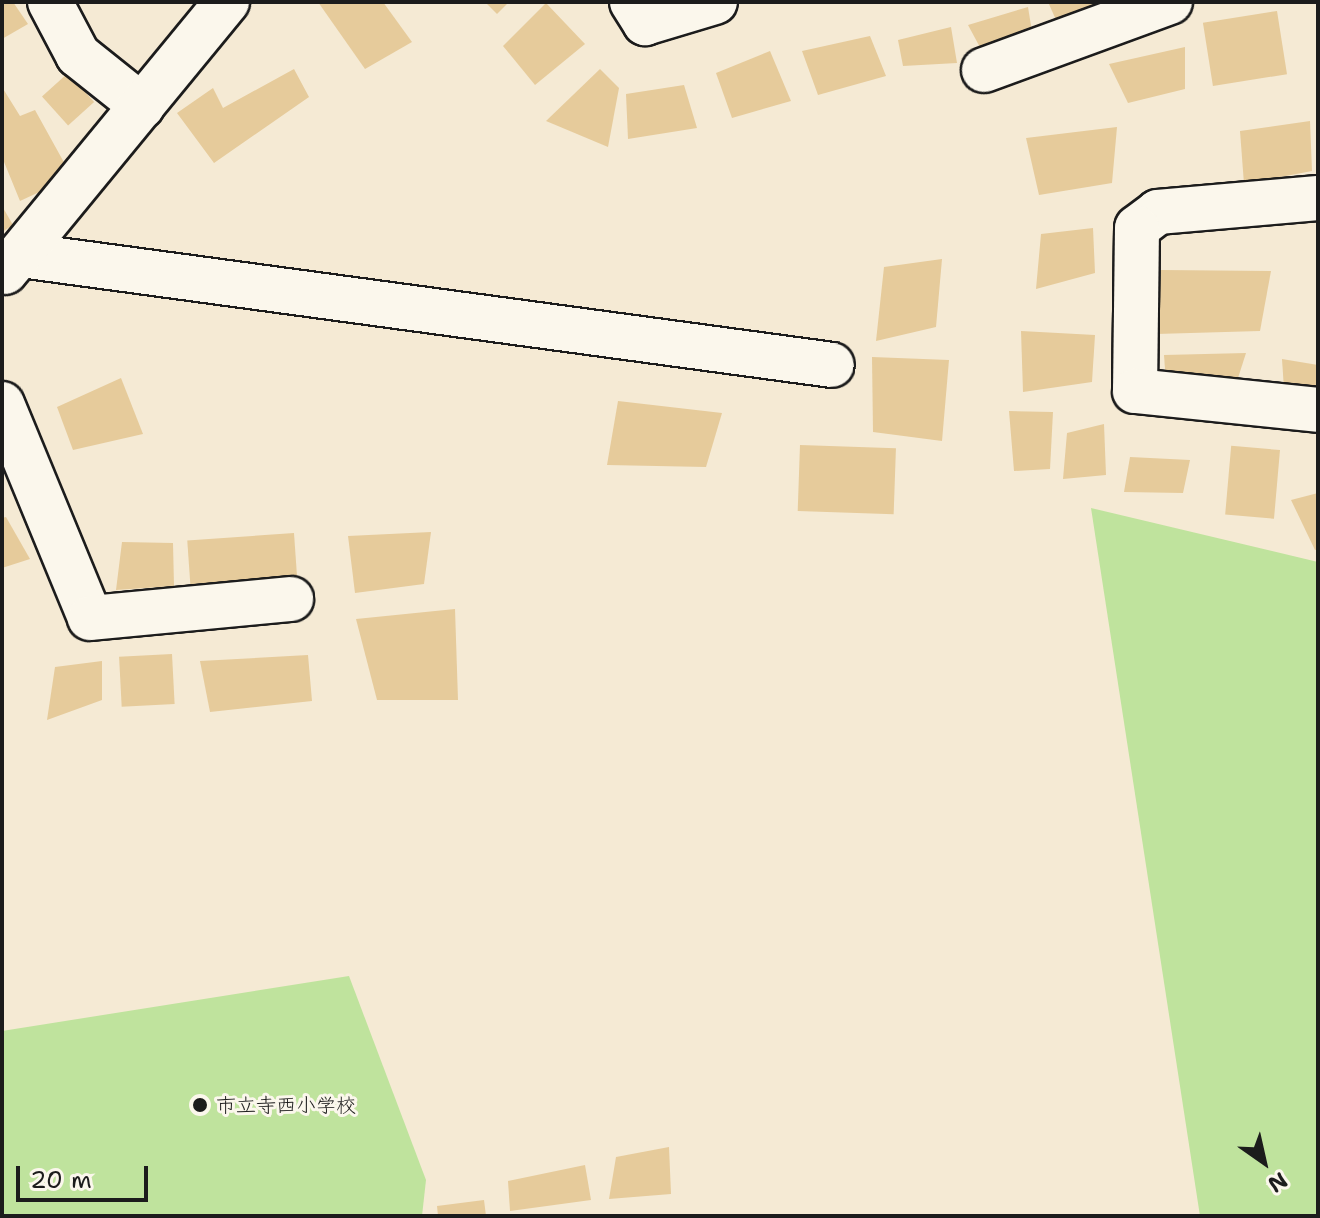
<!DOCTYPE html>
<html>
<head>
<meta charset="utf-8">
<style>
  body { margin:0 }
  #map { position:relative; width:1320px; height:1218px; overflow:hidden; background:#f5ead4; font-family:"Shantell Sans","Klee One",sans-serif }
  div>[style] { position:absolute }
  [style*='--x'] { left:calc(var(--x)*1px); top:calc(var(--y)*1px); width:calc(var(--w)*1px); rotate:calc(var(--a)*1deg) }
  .green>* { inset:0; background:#bfe39d }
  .building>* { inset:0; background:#e6cb9b; transform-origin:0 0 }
  .roads { filter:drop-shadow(2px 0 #1c1c1c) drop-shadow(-2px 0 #1c1c1c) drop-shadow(0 2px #1c1c1c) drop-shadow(0 -2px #1c1c1c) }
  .minor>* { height:44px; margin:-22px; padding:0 22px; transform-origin:22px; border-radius:22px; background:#fbf7ec }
  .dots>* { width:22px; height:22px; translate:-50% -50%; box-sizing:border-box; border:4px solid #fbf7ec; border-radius:50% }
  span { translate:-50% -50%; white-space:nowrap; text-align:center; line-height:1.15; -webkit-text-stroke:6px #fbf7ec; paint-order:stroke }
  .poi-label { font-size:20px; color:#1c1c1c }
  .left { translate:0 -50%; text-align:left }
  .frame { position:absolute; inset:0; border:4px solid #1c1c1c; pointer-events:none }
  .north { position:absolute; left:1224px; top:1122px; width:80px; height:80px; -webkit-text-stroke:6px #fbf7ec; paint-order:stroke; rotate:146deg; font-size:22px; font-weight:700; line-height:32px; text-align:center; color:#1c1c1c }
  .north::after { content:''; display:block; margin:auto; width:28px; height:36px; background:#1c1c1c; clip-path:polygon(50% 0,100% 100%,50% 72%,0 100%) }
  .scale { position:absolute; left:16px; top:1166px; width:132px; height:36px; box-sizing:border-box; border:4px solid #1c1c1c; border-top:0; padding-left:10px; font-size:24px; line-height:28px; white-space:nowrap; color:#1c1c1c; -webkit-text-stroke:6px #fbf7ec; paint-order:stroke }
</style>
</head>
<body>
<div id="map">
  <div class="green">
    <div style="clip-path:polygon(1091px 508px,1318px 562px,1318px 1216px,1200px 1216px)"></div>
    <div style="clip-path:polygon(349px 976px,426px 1180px,422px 1216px,2px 1216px,2px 1031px)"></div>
  </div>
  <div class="building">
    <div style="clip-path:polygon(2px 2px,13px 2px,28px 24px,2px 39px)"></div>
    <div style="clip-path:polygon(318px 2px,383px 2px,412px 42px,365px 69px)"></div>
    <div style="clip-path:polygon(485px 2px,509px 2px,497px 14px)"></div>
    <div style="clip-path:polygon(1048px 2px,1114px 2px,1061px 31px)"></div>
    <div style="clip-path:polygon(546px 3px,585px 44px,535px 85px,503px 46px)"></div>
    <div style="clip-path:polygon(1028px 7px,1033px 38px,982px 51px,968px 25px)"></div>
    <div style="left:1277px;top:11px;width:64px;height:75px;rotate:81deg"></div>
    <div style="clip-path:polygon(951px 27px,957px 63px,903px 66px,898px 40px)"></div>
    <div style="clip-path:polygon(870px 36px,886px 76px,818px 95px,802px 51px)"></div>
    <div style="clip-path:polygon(1185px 47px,1185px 89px,1128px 103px,1109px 64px)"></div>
    <div style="clip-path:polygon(770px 51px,791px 101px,732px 118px,716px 73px)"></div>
    <div style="clip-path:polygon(294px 69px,309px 97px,214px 163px,177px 113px,213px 88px,223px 108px)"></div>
    <div style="clip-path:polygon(600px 69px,619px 88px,608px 147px,546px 121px)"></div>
    <div style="left:68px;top:73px;width:39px;height:35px;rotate:48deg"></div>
    <div style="clip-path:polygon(684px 85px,697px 128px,628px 139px,626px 94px)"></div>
    <div style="clip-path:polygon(2px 87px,20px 116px,35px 110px,66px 166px,50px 187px,20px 201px,2px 157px)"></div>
    <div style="clip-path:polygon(1310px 121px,1312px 171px,1244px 184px,1240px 131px)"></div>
    <div style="clip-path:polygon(1117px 127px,1112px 183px,1039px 195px,1026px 138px)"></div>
    <div style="clip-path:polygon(2px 206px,13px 225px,2px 232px)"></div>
    <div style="clip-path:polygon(1093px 228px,1095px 273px,1036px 289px,1041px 234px)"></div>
    <div style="clip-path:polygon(942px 259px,936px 327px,876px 341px,884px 267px)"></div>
    <div style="clip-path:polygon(1161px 270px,1271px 271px,1260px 331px,1156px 334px)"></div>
    <div style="clip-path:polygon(1021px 331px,1095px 335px,1092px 382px,1023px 392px)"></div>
    <div style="clip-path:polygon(1246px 353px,1238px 378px,1166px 383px,1164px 355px)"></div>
    <div style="clip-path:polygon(872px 357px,949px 360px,942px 441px,873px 432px)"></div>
    <div style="clip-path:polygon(1282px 359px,1318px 365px,1318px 391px,1284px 389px)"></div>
    <div style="clip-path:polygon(121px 378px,143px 434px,73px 450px,57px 407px)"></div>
    <div style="clip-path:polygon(618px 401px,722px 413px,706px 467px,607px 465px)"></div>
    <div style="clip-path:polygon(1009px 411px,1053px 412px,1050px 469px,1014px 471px)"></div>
    <div style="clip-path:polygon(1104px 424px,1106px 475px,1063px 479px,1067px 433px)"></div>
    <div style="left:800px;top:445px;width:96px;height:66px;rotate:2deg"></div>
    <div style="left:1280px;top:450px;width:69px;height:49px;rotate:95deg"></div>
    <div style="clip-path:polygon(1130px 457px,1190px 460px,1183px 493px,1124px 492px)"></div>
    <div style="clip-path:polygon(1318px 493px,1318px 549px,1315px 550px,1291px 500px)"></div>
    <div style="clip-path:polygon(6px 517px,30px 559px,2px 568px,2px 518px)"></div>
    <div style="clip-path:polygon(431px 532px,424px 584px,355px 593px,348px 536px)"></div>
    <div style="left:294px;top:533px;width:44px;height:107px;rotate:86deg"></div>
    <div style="clip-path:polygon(122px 542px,173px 543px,174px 586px,116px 590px)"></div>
    <div style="clip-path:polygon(455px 609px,458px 700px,377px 700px,356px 619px)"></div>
    <div style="left:172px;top:654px;width:50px;height:53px;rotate:87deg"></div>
    <div style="clip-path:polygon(308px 655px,312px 701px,210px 712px,200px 661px)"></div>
    <div style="clip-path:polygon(102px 661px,102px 700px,47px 720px,55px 667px)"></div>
    <div style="clip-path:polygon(669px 1147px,671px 1194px,609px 1199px,616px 1157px)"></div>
    <div style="clip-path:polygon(585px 1165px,591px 1200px,510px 1211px,508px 1181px)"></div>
    <div style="clip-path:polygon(484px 1200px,486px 1216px,438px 1216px,437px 1206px)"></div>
  </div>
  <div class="roads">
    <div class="minor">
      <div style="--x:50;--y:2;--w:60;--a:62.2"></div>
      <div style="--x:78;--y:55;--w:82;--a:38.6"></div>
      <div style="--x:632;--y:2;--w:25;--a:58"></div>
      <div style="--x:645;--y:23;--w:73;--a:-16.7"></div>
      <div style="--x:984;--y:70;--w:198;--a:-20.1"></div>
      <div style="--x:1318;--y:198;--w:161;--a:175"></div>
      <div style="--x:1158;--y:212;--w:26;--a:143"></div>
      <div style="--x:1137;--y:228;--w:163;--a:90.7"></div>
      <div style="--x:1135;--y:391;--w:184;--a:5.9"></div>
      <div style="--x:21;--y:255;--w:818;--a:7.72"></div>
      <div style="--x:5;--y:272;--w:350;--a:-50.6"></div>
      <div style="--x:2;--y:404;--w:231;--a:67.6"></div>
      <div style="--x:90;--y:618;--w:202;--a:-5.4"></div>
    </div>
  </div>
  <div class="dots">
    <div style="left:200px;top:1105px;background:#1c1c1c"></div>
  </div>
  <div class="poi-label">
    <span class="left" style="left:216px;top:1105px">市立寺西小学校</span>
  </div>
  <div class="frame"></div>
  <div class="north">N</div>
  <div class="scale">20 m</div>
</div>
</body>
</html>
